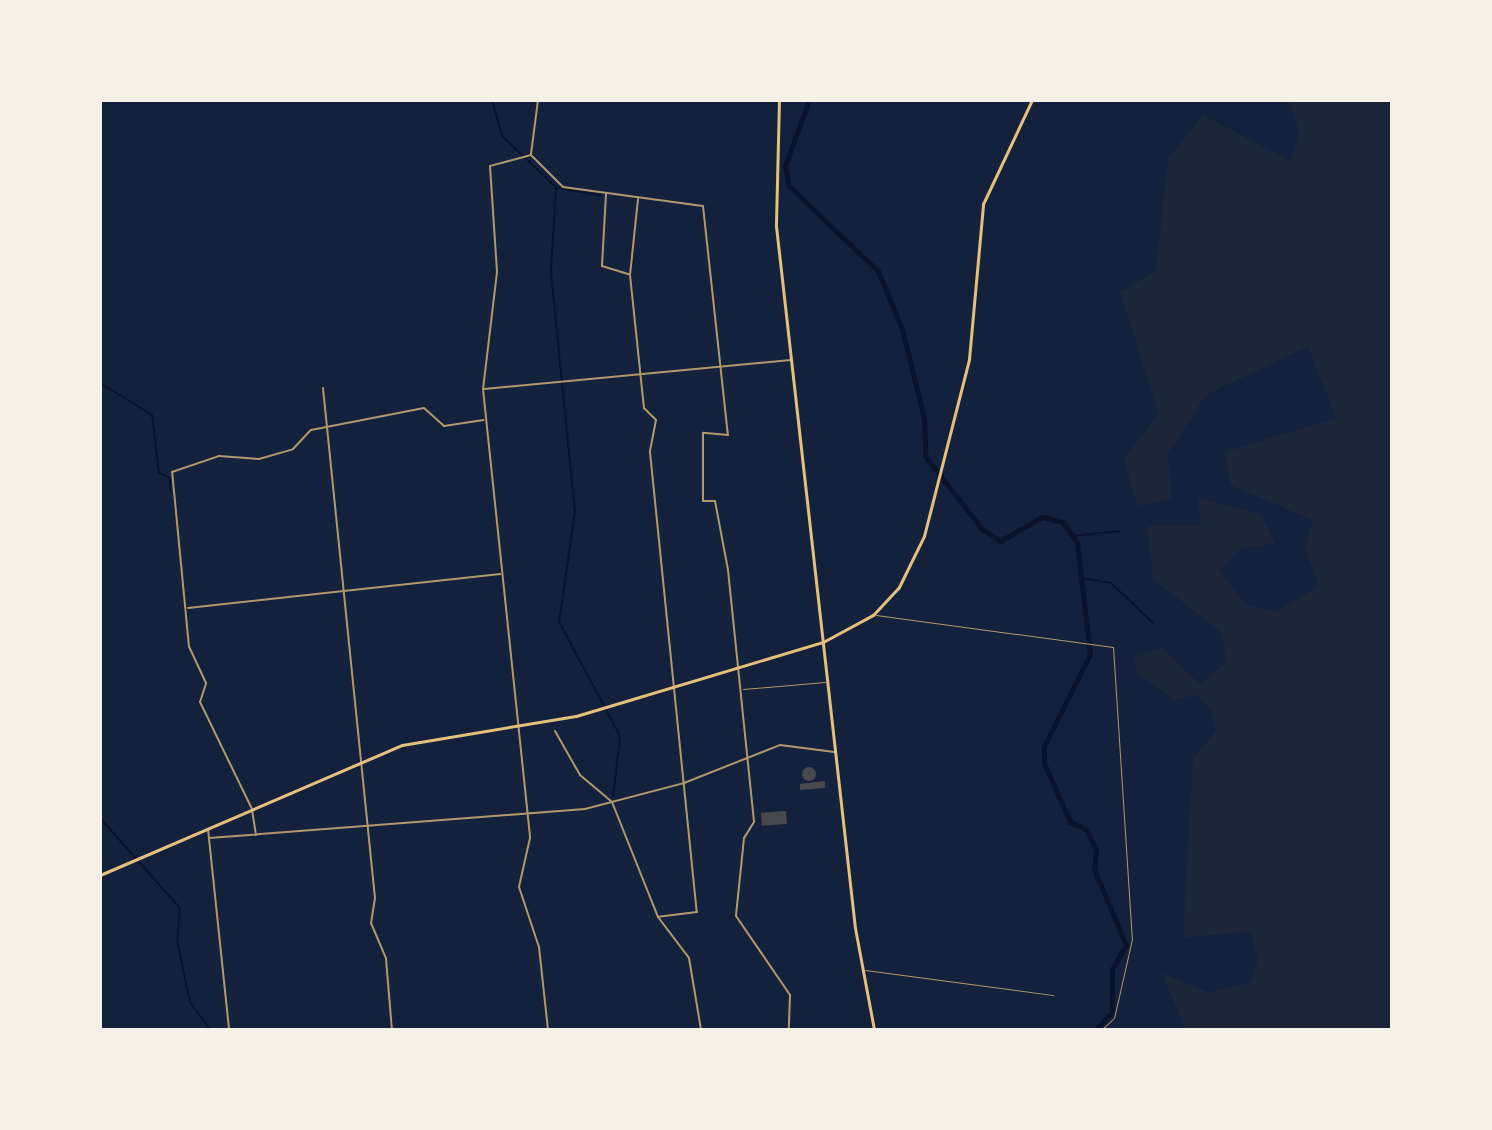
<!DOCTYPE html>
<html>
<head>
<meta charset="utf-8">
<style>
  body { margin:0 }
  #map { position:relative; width:1492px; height:1130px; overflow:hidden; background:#14213d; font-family:"Crimson Pro",serif }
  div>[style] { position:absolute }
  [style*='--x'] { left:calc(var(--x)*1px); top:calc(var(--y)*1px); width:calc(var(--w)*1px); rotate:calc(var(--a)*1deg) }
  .green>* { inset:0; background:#1d2539 }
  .stream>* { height:2px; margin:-1px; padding:0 1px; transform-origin:1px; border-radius:1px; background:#0b132b }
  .canal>* { height:5px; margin:-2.5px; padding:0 2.5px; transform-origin:2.5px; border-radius:2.5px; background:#0b132b }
  .building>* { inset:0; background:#48494c; transform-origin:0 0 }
  .round { border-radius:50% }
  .service>* { height:1px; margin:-0.5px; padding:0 0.5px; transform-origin:0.5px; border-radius:0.5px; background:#b1986c }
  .minor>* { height:2px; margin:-1px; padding:0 1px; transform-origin:1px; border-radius:1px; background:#b1986c }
  .secondary>* { height:3px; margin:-1.5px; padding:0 1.5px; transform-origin:1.5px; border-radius:1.5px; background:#e5c07b }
  .primary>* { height:3px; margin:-1.5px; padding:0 1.5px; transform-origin:1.5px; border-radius:1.5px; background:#e5c07b }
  span { translate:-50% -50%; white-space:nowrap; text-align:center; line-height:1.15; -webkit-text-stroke:7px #f6f1e7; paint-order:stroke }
  .frame { position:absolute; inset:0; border:102px solid #f6f1e7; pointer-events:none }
</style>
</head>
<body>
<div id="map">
  <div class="green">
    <div style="clip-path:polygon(1289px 100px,1392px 100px,1392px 1030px,1186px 1030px,1162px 973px,1210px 993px,1251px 982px,1258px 959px,1251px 931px,1183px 938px,1193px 758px,1216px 731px,1211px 710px,1196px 695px,1175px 700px,1137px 673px,1134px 657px,1162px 648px,1201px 685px,1226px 662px,1222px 633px,1153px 579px,1147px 526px,1201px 526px,1198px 498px,1262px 515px,1275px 544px,1241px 548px,1219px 570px,1245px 604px,1276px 612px,1319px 586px,1305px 548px,1313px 520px,1230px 485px,1225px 452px,1336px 418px,1308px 346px,1206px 395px,1168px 453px,1172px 498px,1137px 506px,1124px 458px,1159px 414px,1120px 292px,1156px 271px,1168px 159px,1203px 115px,1290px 161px,1300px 135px)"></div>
  </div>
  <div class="stream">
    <div style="--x:492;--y:100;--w:37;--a:74"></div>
    <div style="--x:502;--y:136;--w:74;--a:43.4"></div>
    <div style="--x:556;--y:187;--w:85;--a:93.4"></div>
    <div style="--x:551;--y:272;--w:241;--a:84.3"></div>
    <div style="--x:575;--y:512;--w:111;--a:98.3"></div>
    <div style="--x:559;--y:622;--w:129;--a:61.8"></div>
    <div style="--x:620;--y:736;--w:61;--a:96.5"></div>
    <div style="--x:557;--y:188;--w:43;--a:9.5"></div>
    <div style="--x:100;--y:383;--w:61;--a:31.6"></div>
    <div style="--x:152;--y:415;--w:58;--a:83.1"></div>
    <div style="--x:159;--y:473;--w:12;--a:24"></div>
    <div style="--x:170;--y:478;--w:13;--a:90"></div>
    <div style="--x:1072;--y:536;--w:48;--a:-5.9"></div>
    <div style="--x:1081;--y:578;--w:30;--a:9"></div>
    <div style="--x:1111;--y:583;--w:58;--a:43.6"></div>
    <div style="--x:100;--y:818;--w:120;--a:48.4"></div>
    <div style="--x:180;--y:908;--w:32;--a:95"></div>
    <div style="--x:177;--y:940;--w:63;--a:78.2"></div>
    <div style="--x:190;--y:1002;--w:34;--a:54"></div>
  </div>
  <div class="canal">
    <div style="--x:809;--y:100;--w:70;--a:110"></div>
    <div style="--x:785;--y:166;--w:20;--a:79"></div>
    <div style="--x:789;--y:186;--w:123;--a:43.7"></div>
    <div style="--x:878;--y:271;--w:63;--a:67.5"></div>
    <div style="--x:902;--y:329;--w:92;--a:76.1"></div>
    <div style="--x:924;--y:418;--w:38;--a:88"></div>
    <div style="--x:925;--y:456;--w:93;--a:52"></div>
    <div style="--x:982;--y:529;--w:22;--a:34"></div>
    <div style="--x:1000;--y:541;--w:48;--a:-29.7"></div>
    <div style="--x:1042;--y:517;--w:22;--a:13"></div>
    <div style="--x:1063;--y:522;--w:25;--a:56"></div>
    <div style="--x:1077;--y:543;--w:112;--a:83.3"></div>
    <div style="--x:1090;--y:654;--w:103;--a:116.6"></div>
    <div style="--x:1044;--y:746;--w:17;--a:90"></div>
    <div style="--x:1044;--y:763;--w:64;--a:66.2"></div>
    <div style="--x:1070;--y:822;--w:17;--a:24"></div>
    <div style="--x:1086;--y:829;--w:23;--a:65"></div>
    <div style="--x:1096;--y:850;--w:19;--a:96"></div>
    <div style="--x:1094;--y:869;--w:82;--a:67.2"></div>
    <div style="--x:1126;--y:945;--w:28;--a:120"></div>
    <div style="--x:1112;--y:969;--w:43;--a:90"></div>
    <div style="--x:1112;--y:1012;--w:25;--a:133"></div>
  </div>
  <div class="building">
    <div class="round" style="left:802px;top:767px;width:14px;height:14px"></div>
    <div style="clip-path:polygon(825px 781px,825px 788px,800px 790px,800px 784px)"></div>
    <div style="left:786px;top:811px;width:13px;height:25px;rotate:86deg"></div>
  </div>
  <div class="service">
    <div style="--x:876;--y:615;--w:239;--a:7.7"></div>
    <div style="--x:1113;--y:647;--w:293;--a:86.3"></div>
    <div style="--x:1132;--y:939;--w:81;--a:102.8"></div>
    <div style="--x:1114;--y:1018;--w:18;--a:137"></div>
    <div style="--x:743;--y:689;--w:82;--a:-4.9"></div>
    <div style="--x:865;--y:970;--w:190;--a:7.6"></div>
  </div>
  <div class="minor">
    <div style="--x:531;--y:154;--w:54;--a:-82.6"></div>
    <div style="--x:531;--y:155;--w:45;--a:45"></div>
    <div style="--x:563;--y:187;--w:141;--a:7.7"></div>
    <div style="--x:703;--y:206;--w:230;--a:83.8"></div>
    <div style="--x:728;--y:435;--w:25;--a:-175"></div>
    <div style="--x:703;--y:433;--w:68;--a:90"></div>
    <div style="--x:703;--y:501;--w:12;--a:0"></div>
    <div style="--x:715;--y:501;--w:70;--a:79.3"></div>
    <div style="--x:728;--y:570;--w:253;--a:84.1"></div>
    <div style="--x:754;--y:822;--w:19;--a:122"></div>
    <div style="--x:744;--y:838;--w:78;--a:95.9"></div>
    <div style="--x:736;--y:916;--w:96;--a:55.6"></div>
    <div style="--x:790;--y:995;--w:35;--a:92"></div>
    <div style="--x:531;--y:155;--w:42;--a:165"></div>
    <div style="--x:490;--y:166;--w:106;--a:86.2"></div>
    <div style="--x:497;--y:272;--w:118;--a:96.8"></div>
    <div style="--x:483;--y:389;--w:451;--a:84"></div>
    <div style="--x:530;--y:838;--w:50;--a:102.7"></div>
    <div style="--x:519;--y:887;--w:63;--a:71.6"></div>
    <div style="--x:539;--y:947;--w:83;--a:83.8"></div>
    <div style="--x:606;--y:194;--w:72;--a:93.2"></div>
    <div style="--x:602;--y:266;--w:28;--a:17"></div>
    <div style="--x:638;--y:199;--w:76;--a:96"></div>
    <div style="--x:630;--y:275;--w:134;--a:84"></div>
    <div style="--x:644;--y:408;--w:17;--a:45"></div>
    <div style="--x:656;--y:420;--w:33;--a:101"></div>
    <div style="--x:650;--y:452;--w:462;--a:84.2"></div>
    <div style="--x:697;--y:912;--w:39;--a:173"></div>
    <div style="--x:323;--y:388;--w:513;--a:84.18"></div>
    <div style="--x:375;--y:898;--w:25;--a:99"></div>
    <div style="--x:371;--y:923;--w:39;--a:67"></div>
    <div style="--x:386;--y:959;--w:71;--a:85.2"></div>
    <div style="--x:484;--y:389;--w:308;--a:-5.4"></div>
    <div style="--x:188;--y:608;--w:314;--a:-6.2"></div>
    <div style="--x:555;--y:731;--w:51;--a:60.4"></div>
    <div style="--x:580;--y:775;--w:42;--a:40.2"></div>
    <div style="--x:612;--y:802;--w:124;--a:68.2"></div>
    <div style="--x:658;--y:917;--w:51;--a:52.9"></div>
    <div style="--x:689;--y:958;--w:73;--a:80.5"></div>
    <div style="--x:208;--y:829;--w:202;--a:84"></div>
    <div style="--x:256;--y:835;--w:26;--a:-99"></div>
    <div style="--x:252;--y:809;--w:119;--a:-115.9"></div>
    <div style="--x:200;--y:702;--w:20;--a:-72"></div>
    <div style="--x:206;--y:683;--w:40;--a:-115"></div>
    <div style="--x:189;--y:647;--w:176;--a:-95.5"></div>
    <div style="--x:172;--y:472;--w:50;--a:-18.8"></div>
    <div style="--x:219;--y:456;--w:40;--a:4.3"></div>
    <div style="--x:259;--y:459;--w:35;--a:-16"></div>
    <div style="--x:293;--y:449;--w:26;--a:-47"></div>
    <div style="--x:311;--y:430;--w:115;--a:-11"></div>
    <div style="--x:424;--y:408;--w:27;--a:42"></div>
    <div style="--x:444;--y:426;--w:40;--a:-8.5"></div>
    <div style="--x:209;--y:838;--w:377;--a:-4.4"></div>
    <div style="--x:585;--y:809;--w:102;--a:-14.7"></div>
    <div style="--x:684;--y:783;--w:103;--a:-21.6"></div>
    <div style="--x:780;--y:745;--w:55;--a:7.3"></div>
  </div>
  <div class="secondary">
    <div style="--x:100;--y:875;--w:329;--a:-23.3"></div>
    <div style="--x:402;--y:745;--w:176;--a:-9.5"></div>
    <div style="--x:576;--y:716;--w:258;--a:-16.7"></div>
    <div style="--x:823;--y:642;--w:57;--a:-28.4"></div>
    <div style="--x:873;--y:615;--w:38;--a:-47"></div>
    <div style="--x:899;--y:587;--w:57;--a:-63.9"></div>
    <div style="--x:924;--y:536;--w:183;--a:-75.7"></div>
    <div style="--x:969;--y:359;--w:156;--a:-84.8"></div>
    <div style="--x:983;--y:204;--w:115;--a:-64.8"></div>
  </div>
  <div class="primary">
    <div style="--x:779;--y:100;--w:126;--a:91.4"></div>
    <div style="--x:776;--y:226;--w:706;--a:83.58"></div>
    <div style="--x:855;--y:928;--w:104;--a:79.4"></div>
  </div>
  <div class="frame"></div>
</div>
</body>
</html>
